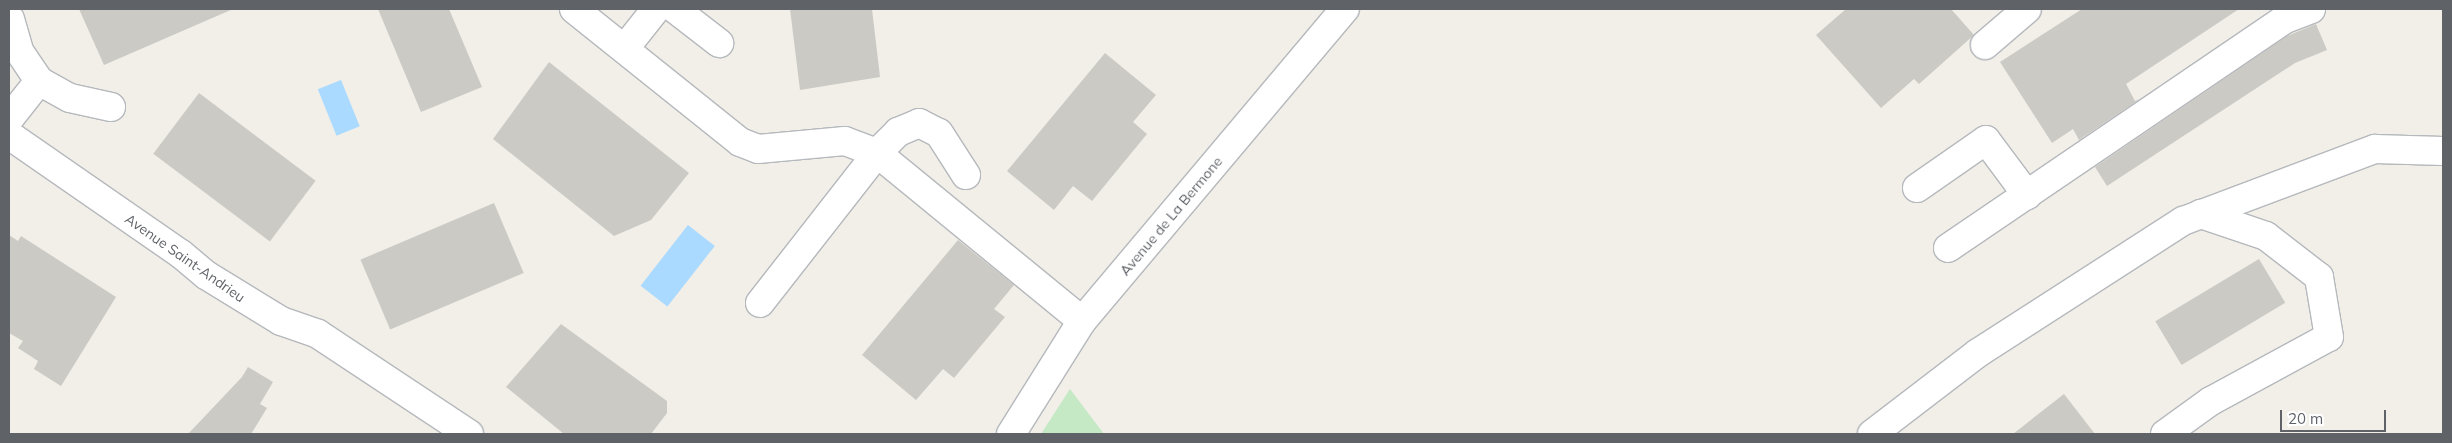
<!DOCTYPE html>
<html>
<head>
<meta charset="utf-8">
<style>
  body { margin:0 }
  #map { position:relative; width:2452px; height:443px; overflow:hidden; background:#f1efe8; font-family:Mulish,sans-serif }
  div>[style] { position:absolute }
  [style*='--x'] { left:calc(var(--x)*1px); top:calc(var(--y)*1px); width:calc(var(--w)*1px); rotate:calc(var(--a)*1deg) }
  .green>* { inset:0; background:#c5e8c5 }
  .water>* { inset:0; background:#aadaff; transform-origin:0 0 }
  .building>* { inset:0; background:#cccac5; transform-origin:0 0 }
  .roads { filter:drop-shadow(1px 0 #b5b8bc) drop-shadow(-1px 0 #b5b8bc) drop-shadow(0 1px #b5b8bc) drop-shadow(0 -1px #b5b8bc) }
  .minor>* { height:28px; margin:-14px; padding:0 14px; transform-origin:14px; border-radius:14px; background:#fff }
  span { translate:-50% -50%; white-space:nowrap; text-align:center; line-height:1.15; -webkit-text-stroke:4px #fff; paint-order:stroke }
  .street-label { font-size:14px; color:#5f6368 }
  .frame { position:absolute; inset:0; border:10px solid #5f6368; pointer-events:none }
  .scale { position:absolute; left:2280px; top:410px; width:106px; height:22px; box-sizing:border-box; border:2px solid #5f6368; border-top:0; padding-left:6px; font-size:15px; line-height:18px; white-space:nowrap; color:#5f6368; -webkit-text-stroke:4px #fff; paint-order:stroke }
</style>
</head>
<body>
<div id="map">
  <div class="green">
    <div style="clip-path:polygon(1070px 389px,1104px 434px,1041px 434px)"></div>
  </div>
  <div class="water">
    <div style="left:341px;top:80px;width:50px;height:25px;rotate:68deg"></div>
    <div style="left:688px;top:225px;width:34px;height:77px;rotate:38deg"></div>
  </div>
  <div class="building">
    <div style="clip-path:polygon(79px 9px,233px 9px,104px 65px)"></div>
    <div style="clip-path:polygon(378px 9px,449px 9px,482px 87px,421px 112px)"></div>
    <div style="clip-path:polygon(790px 9px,872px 9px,880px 77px,800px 90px)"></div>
    <div style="clip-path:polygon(1846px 9px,1951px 9px,1974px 35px,1919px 84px,1914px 79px,1881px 108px,1816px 35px)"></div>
    <div style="clip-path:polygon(2082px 9px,2239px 9px,2126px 84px,2135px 101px,2140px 99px,2079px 140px,2073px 129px,2052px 143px,2000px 62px)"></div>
    <div style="clip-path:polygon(2316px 24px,2327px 50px,2295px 63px,2107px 186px,2095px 167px,2287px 36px)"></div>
    <div style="clip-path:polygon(1105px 53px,1156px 95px,1133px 122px,1147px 134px,1092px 201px,1073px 186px,1054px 210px,1007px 171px)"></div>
    <div style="clip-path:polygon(549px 62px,689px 173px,651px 220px,614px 236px,493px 139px)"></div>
    <div style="left:199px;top:93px;width:146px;height:76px;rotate:37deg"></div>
    <div style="left:494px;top:203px;width:76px;height:145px;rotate:67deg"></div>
    <div style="clip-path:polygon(9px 235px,18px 241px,21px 236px,116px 297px,61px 386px,34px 369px,38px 361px,18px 348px,23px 341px,9px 333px)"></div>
    <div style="clip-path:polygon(958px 240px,1014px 285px,994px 309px,1005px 317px,954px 378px,943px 369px,916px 400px,862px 355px)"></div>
    <div style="left:2259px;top:259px;width:51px;height:121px;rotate:59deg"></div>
    <div style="clip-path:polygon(561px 324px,667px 401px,667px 413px,651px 434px,564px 434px,506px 387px)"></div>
    <div style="clip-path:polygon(248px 367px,273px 382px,260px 404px,267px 408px,251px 434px,188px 434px,242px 377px)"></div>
    <div style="clip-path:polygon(2064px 394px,2095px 434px,2013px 434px)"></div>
  </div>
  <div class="roads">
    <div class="minor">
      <div style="--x:574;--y:9;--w:213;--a:38.7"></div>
      <div style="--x:740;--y:142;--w:19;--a:21"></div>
      <div style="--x:758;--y:149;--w:87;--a:-5.3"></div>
      <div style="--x:845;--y:141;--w:34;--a:21"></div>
      <div style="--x:877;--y:153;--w:265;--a:39.3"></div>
      <div style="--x:675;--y:9;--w:56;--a:37.7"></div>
      <div style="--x:10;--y:19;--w:33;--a:74"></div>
      <div style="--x:19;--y:51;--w:36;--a:56"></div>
      <div style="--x:39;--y:81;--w:35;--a:29"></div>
      <div style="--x:70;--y:98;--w:42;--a:12.4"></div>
      <div style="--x:1985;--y:45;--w:55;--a:-40.6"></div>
      <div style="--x:625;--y:48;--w:50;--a:-51.5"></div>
      <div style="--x:9;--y:119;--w:48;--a:-51.7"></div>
      <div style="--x:9;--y:135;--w:209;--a:34.7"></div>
      <div style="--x:181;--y:254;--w:33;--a:40"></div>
      <div style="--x:206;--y:275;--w:88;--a:31.5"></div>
      <div style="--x:281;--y:321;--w:39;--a:19"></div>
      <div style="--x:318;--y:334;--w:181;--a:33.5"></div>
      <div style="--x:1917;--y:188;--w:84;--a:-34.8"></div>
      <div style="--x:1986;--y:140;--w:69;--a:53.3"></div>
      <div style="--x:1948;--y:248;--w:405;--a:-34.2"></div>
      <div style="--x:2283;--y:20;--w:30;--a:-21"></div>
      <div style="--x:760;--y:303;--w:190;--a:-52"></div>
      <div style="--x:877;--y:153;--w:30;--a:-45"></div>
      <div style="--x:898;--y:132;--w:23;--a:-23"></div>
      <div style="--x:919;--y:123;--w:22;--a:27"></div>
      <div style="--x:939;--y:133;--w:50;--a:57.3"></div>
      <div style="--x:1011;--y:434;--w:133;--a:-57.9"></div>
      <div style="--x:1082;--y:321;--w:408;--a:-49.9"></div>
      <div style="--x:1872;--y:434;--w:133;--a:-37.4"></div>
      <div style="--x:1978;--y:353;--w:244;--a:-32.8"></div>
      <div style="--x:2183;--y:221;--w:205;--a:-20.6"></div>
      <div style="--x:2375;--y:149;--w:68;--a:1.7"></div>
      <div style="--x:2165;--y:434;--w:57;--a:-35.7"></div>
      <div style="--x:2211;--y:401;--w:134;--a:-28.5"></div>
      <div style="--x:2329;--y:337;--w:61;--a:-99.5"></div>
      <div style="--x:2319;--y:277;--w:67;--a:-142.3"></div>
      <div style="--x:2266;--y:236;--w:69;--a:-161.3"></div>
    </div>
  </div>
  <div class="street-label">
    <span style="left:1171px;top:216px;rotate:-50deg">Avenue de La Bermone</span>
    <span style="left:185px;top:258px;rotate:35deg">Avenue Saint-Andrieu</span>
  </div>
  <div class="frame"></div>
  <div class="scale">20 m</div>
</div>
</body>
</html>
